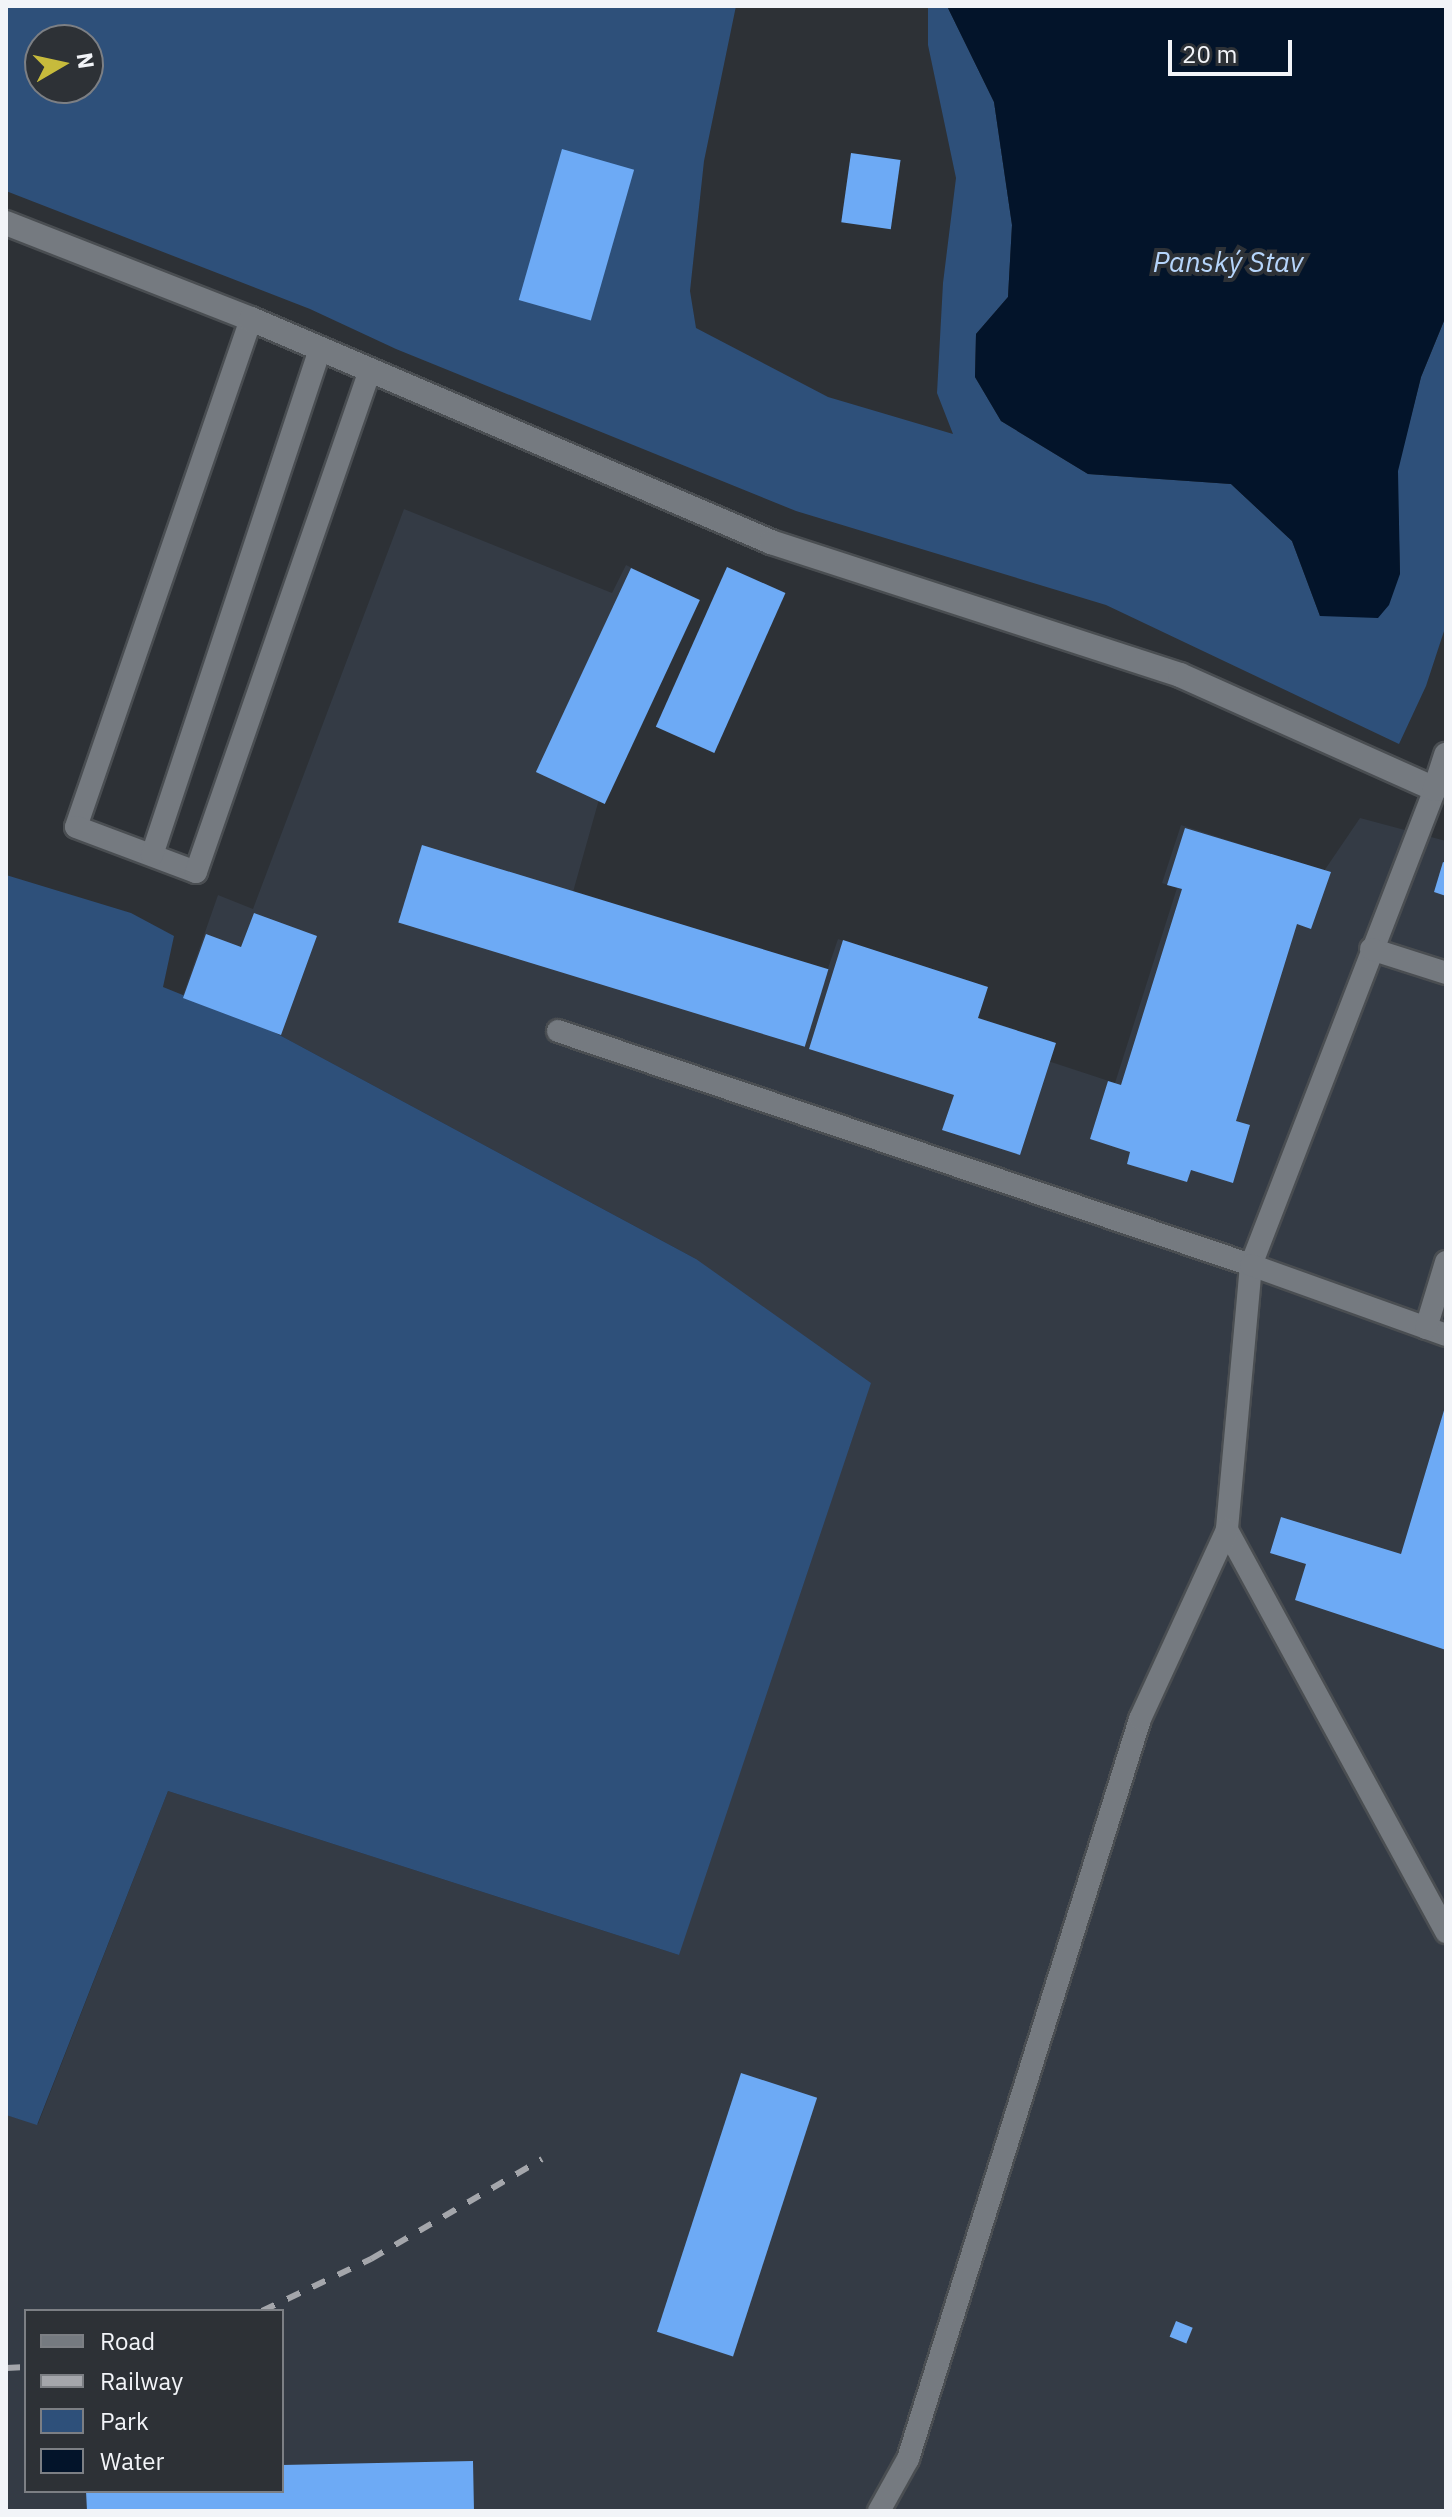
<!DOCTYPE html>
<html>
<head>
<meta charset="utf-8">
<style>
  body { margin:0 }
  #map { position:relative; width:1452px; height:2517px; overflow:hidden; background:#2d3136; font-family:"IBM Plex Sans",sans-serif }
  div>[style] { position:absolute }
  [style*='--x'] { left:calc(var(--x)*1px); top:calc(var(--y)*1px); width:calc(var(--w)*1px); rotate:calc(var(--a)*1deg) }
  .built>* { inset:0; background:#343b45 }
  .green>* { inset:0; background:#2e507a }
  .water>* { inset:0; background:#03142a }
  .building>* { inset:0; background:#6daaf5; transform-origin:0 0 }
  .roads { filter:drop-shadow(2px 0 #4a4e52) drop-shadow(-2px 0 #4a4e52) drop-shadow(0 2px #4a4e52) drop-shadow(0 -2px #4a4e52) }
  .lane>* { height:22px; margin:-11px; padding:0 11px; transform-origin:11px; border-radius:11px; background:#757a80 }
  .street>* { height:24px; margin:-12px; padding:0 12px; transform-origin:12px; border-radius:12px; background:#757a80 }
  .rail>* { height:6px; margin-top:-3px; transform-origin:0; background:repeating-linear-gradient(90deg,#a4a6ab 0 14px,transparent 0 28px) }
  span { translate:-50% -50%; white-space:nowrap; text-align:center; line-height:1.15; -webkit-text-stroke:8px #2d3136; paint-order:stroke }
  .water-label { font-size:28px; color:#b6d5fb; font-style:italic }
  .frame { position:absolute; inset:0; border:8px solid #f2f4f8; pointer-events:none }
  .legend { position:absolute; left:24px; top:2309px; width:260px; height:184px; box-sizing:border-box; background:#2d3136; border:2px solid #7c7f84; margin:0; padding:10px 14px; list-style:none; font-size:24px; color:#f2f4f8 }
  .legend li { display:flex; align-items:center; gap:16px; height:40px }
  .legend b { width:40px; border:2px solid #7c7f84 }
  .north { position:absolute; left:24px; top:24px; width:80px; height:80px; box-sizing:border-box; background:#2d3136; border:2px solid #7c7f84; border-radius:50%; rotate:81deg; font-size:22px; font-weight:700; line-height:32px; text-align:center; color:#f2f4f8 }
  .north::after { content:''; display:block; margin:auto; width:28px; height:36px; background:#c7bb3c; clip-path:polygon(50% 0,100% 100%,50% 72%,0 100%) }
  .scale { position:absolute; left:1168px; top:40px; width:124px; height:36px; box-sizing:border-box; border:4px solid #f2f4f8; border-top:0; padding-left:10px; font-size:24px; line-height:28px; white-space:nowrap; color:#f2f4f8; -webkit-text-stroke:6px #2d3136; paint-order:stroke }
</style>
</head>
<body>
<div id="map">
  <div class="built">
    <div style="clip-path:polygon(evenodd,404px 509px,612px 593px,626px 565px,689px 596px,598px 803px,573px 892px,827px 971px,838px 939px,982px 985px,973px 1016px,1050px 1041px,1045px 1060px,1115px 1083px,1177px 888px,1162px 883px,1181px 825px,1324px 871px,1360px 818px,1446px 841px,1446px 2511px,6px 2511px,6px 2115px,38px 2124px,168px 1791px,679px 1955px,696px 1259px,272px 1031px,183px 995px,218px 895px,253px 909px,404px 509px,26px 2311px,282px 2311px,282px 2491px,26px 2491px,26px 2311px)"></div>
  </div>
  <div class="green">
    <div style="clip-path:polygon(evenodd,6px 6px,736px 6px,704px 161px,690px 291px,696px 328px,828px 397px,953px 434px,937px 393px,943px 283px,956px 178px,928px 45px,928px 6px,947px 6px,994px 102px,1012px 225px,1008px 297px,976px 334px,975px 377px,1001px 421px,1088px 474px,1231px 484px,1292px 541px,1320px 616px,1400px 574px,1397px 471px,1421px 377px,1446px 316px,1446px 625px,1426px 686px,1399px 744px,1106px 605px,796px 511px,396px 349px,310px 309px,6px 191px,6px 6px,40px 40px,88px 40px,88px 88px,40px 88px,40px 40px)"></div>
    <div style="clip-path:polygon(6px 875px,131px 913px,174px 936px,163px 987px,272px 1031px,696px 1259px,871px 1383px,679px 1955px,168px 1791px,37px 2125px,6px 2115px)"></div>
  </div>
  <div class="water">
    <div style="clip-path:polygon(947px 6px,1446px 6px,1446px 316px,1421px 377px,1398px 471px,1400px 574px,1389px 605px,1378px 618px,1320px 616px,1292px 541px,1231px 484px,1088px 474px,1001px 421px,975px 377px,976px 334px,1008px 297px,1012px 225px,994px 102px)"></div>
  </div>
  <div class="building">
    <div style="left:562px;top:149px;width:75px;height:157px;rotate:16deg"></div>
    <div style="left:851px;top:153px;width:50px;height:70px;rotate:8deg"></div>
    <div style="left:727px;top:567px;width:64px;height:175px;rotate:24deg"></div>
    <div style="left:631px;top:568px;width:76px;height:225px;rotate:25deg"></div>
    <div style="clip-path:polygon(1185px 828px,1331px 872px,1311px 929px,1297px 924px,1236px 1121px,1250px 1125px,1233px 1183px,1191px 1170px,1187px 1182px,1127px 1164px,1130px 1152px,1090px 1139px,1108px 1081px,1121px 1085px,1182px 889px,1167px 885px)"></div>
    <div style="left:422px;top:845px;width:425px;height:81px;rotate:17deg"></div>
    <div style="clip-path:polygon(1443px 862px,1446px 863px,1446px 896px,1434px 892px)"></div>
    <div style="clip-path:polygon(254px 913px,317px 936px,281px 1035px,183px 998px,206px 934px,241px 947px)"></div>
    <div style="clip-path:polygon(843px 940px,988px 987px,978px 1018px,1056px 1043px,1020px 1155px,942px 1130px,954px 1095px,809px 1049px)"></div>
    <div style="clip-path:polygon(1445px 1407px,1446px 1650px,1295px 1600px,1306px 1564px,1270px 1553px,1281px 1517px,1401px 1554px)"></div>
    <div style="left:741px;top:2073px;width:80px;height:272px;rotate:18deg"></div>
    <div style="left:1176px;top:2321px;width:18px;height:17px;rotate:22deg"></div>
    <div style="clip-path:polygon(473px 2461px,474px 2511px,87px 2511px,86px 2491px,282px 2491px,282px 2465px)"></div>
  </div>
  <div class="roads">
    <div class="lane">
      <div style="--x:251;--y:319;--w:537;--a:109.01"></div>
      <div style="--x:76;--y:827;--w:128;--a:20.6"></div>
      <div style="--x:196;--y:872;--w:531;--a:-70.88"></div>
      <div style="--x:1435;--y:789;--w:510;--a:111.13"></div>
      <div style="--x:1251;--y:1265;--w:266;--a:95.2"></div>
      <div style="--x:1227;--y:1530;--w:458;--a:61.4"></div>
      <div style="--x:152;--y:855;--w:533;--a:-71.63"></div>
      <div style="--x:1371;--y:949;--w:79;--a:17.7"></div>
      <div style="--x:558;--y:1031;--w:731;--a:18.66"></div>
      <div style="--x:1251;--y:1265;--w:207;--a:19.7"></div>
      <div style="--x:1426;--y:1328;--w:69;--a:-73.1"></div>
      <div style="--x:879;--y:2511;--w:60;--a:-60.9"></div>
      <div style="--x:908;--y:2459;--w:776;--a:-72.59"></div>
      <div style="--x:1140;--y:1719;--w:208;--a:-65.3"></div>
    </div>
    <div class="street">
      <div style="--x:6;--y:223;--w:263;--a:21.4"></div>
      <div style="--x:251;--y:319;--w:566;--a:23.21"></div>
      <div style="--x:771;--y:542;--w:430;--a:18"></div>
      <div style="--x:1180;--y:675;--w:279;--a:24.1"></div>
      <div style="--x:1435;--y:789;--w:36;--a:-72"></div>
    </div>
  </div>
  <div class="rail">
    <div style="--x:262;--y:2311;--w:121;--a:-25.5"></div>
    <div style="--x:371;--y:2259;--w:198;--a:-30.3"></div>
    <div style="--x:6;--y:2368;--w:20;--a:-3"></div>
  </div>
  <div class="water-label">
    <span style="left:1228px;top:262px">Panský Stav</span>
  </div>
  <div class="frame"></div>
  <ul class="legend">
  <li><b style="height:10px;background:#757a80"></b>Road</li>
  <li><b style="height:10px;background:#a4a6ab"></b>Railway</li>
  <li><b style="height:22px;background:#2e507a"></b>Park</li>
  <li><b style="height:22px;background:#03142a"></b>Water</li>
  </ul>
  <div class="north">N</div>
  <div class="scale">20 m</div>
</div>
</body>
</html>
